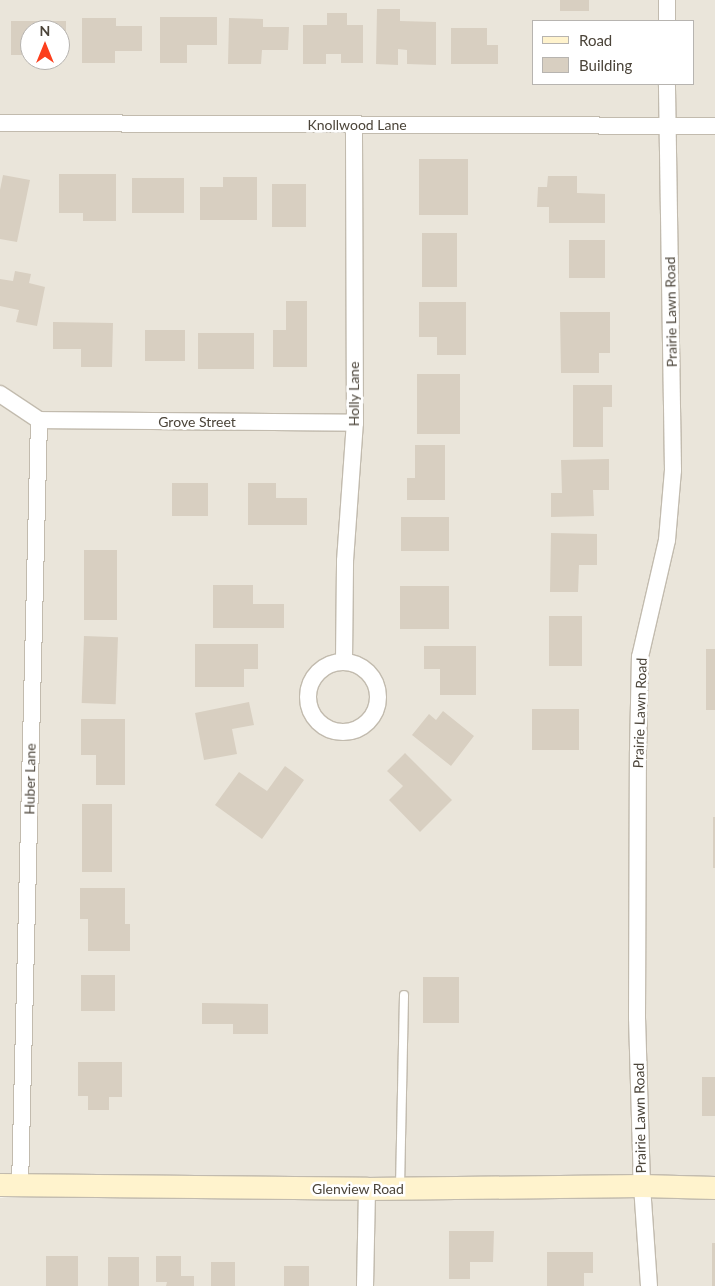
<!DOCTYPE html>
<html>
<head>
<meta charset="utf-8">
<style>
  body { margin:0 }
  #map { position:relative; width:715px; height:1286px; overflow:hidden; background:#f6f3ec; font-family:Lato,sans-serif }
  div>[style] { position:absolute }
  [style*='--x'] { left:calc(var(--x)*1px); top:calc(var(--y)*1px); width:calc(var(--w)*1px); rotate:calc(var(--a)*1deg) }
  .residential>* { inset:0; background:#eae5da; transform-origin:0 0 }
  .building>* { inset:0; background:#d8cfc1; transform-origin:0 0 }
  .roads { filter:drop-shadow(1px 0 #c2bbae) drop-shadow(-1px 0 #c2bbae) drop-shadow(0 1px #c2bbae) drop-shadow(0 -1px #c2bbae) }
  .service>* { height:8px; margin:-4px; padding:0 4px; transform-origin:4px; border-radius:4px; background:#fff }
  .minor>* { height:16px; margin:-8px; padding:0 8px; transform-origin:8px; border-radius:8px; background:#fff }
  .minor>.ring { margin:-8px; padding:0; box-sizing:content-box; background:none; border:16px solid #fff; border-radius:50% }
  .secondary>* { height:22px; margin:-11px; padding:0 11px; transform-origin:11px; border-radius:11px; background:#fff3cd }
  span { translate:-50% -50%; white-space:nowrap; text-align:center; line-height:1.15; -webkit-text-stroke:5px #fff; paint-order:stroke }
  .street-label { font-size:14px; color:#4b4439 }
  .legend { position:absolute; left:532px; top:20px; width:162px; height:65px; box-sizing:border-box; background:#fff; border:1px solid #b7b4b0; margin:0; padding:6px 9px; list-style:none; font-size:15px; color:#4b4439 }
  .legend li { display:flex; align-items:center; gap:10px; height:25px }
  .legend b { width:25px; border:1px solid #b7b4b0 }
  .north { position:absolute; left:20px; top:20px; width:50px; height:50px; box-sizing:border-box; background:#fff; border:1px solid #b7b4b0; border-radius:50%; rotate:0deg; font-size:14px; font-weight:700; line-height:20px; text-align:center; color:#4b4439 }
  .north::after { content:''; display:block; margin:auto; width:18px; height:22px; background:#fc3f1d; clip-path:polygon(50% 0,100% 100%,50% 72%,0 100%) }
</style>
</head>
<body>
<div id="map">
  <div class="residential">
    <div style="clip-path:polygon(evenodd,0 0,715px 0,715px 1181px,0 1177px,0 0,534px 21px,694px 21px,694px 84px,534px 84px,534px 21px,0 0,30px 30px,60px 30px,60px 60px,30px 60px,30px 30px)"></div>
    <div style="left:0;top:1198px;width:715px;height:88px"></div>
  </div>
  <div class="building">
    <div style="left:560px;top:0;width:29px;height:11px"></div>
    <div style="clip-path:polygon(377px 9px,400px 9px,400px 21px,436px 22px,436px 65px,407px 64px,407px 50px,398px 49px,398px 65px,376px 64px)"></div>
    <div style="clip-path:polygon(327px 13px,347px 13px,347px 25px,363px 25px,363px 63px,341px 63px,341px 54px,326px 54px,326px 64px,303px 64px,303px 25px,327px 25px)"></div>
    <div style="clip-path:polygon(160px 17px,217px 17px,217px 45px,187px 45px,187px 63px,160px 63px)"></div>
    <div style="clip-path:polygon(82px 18px,116px 18px,116px 26px,142px 26px,142px 51px,115px 51px,115px 63px,82px 63px)"></div>
    <div style="clip-path:polygon(229px 18px,263px 19px,263px 27px,289px 27px,288px 50px,262px 50px,261px 64px,228px 64px)"></div>
    <div style="clip-path:polygon(11px 21px,66px 21px,66px 55px,60px 55px,60px 30px,30px 30px,30px 55px,11px 55px)"></div>
    <div style="clip-path:polygon(451px 28px,487px 28px,487px 45px,498px 45px,498px 64px,451px 64px)"></div>
    <div style="left:419px;top:159px;width:49px;height:56px"></div>
    <div style="clip-path:polygon(59px 174px,116px 174px,116px 221px,83px 221px,83px 213px,59px 213px)"></div>
    <div style="clip-path:polygon(3px 175px,30px 180px,17px 242px,0 239px,0 190px)"></div>
    <div style="clip-path:polygon(548px 176px,577px 176px,577px 193px,605px 194px,605px 223px,549px 223px,549px 207px,537px 207px,538px 187px,547px 187px)"></div>
    <div style="clip-path:polygon(223px 177px,257px 177px,257px 220px,200px 220px,200px 187px,223px 187px)"></div>
    <div style="left:132px;top:178px;width:52px;height:35px"></div>
    <div style="left:272px;top:184px;width:34px;height:43px"></div>
    <div style="left:422px;top:233px;width:35px;height:54px"></div>
    <div style="left:569px;top:240px;width:36px;height:38px"></div>
    <div style="clip-path:polygon(15px 271px,31px 274px,29px 283px,45px 287px,37px 326px,16px 322px,19px 310px,0 306px,0 279px,13px 281px)"></div>
    <div style="clip-path:polygon(286px 301px,307px 301px,307px 367px,273px 367px,273px 330px,286px 330px)"></div>
    <div style="clip-path:polygon(419px 302px,466px 302px,466px 355px,437px 355px,437px 337px,419px 337px)"></div>
    <div style="clip-path:polygon(560px 312px,610px 312px,610px 353px,599px 353px,599px 373px,561px 373px)"></div>
    <div style="clip-path:polygon(53px 322px,113px 323px,112px 367px,81px 367px,81px 349px,53px 349px)"></div>
    <div style="left:145px;top:330px;width:40px;height:31px"></div>
    <div style="left:198px;top:333px;width:56px;height:36px"></div>
    <div style="left:417px;top:374px;width:43px;height:60px"></div>
    <div style="clip-path:polygon(573px 385px,612px 385px,612px 407px,603px 407px,603px 447px,573px 447px)"></div>
    <div style="clip-path:polygon(415px 445px,445px 445px,445px 500px,407px 500px,407px 478px,415px 478px)"></div>
    <div style="clip-path:polygon(609px 459px,609px 490px,593px 490px,594px 516px,551px 517px,551px 493px,562px 493px,561px 460px)"></div>
    <div style="left:172px;top:483px;width:36px;height:33px"></div>
    <div style="clip-path:polygon(248px 483px,276px 483px,276px 498px,307px 498px,307px 525px,248px 525px)"></div>
    <div style="left:401px;top:517px;width:48px;height:34px"></div>
    <div style="clip-path:polygon(551px 533px,597px 534px,597px 565px,579px 565px,578px 592px,550px 592px)"></div>
    <div style="left:84px;top:550px;width:33px;height:70px"></div>
    <div style="clip-path:polygon(213px 585px,253px 585px,253px 604px,284px 604px,284px 628px,213px 628px)"></div>
    <div style="left:400px;top:586px;width:49px;height:43px"></div>
    <div style="left:549px;top:616px;width:33px;height:50px"></div>
    <div style="left:84px;top:636px;width:34px;height:67px;rotate:2deg"></div>
    <div style="clip-path:polygon(195px 644px,258px 644px,258px 669px,244px 669px,244px 687px,195px 687px)"></div>
    <div style="clip-path:polygon(424px 646px,476px 646px,476px 695px,440px 695px,440px 669px,424px 669px)"></div>
    <div style="left:706px;top:649px;width:9px;height:61px"></div>
    <div style="clip-path:polygon(249px 702px,254px 725px,232px 729px,237px 754px,204px 760px,195px 713px)"></div>
    <div style="left:532px;top:709px;width:47px;height:41px"></div>
    <div style="clip-path:polygon(443px 711px,474px 736px,451px 766px,412px 735px,429px 714px,436px 720px)"></div>
    <div style="clip-path:polygon(81px 719px,125px 719px,125px 785px,96px 785px,96px 755px,81px 755px)"></div>
    <div style="clip-path:polygon(405px 753px,452px 800px,420px 832px,389px 800px,403px 786px,387px 771px)"></div>
    <div style="clip-path:polygon(285px 766px,304px 780px,262px 839px,215px 805px,239px 772px,267px 791px)"></div>
    <div style="left:82px;top:804px;width:30px;height:68px"></div>
    <div style="left:713px;top:817px;width:2px;height:51px"></div>
    <div style="clip-path:polygon(80px 888px,125px 888px,125px 924px,130px 924px,130px 951px,88px 951px,88px 919px,80px 919px)"></div>
    <div style="left:81px;top:975px;width:34px;height:36px"></div>
    <div style="left:423px;top:977px;width:36px;height:46px"></div>
    <div style="clip-path:polygon(202px 1003px,268px 1004px,268px 1034px,233px 1034px,233px 1024px,202px 1024px)"></div>
    <div style="clip-path:polygon(78px 1062px,122px 1062px,122px 1097px,109px 1097px,109px 1110px,88px 1110px,88px 1096px,78px 1096px)"></div>
    <div style="left:702px;top:1077px;width:13px;height:39px"></div>
    <div style="clip-path:polygon(449px 1231px,494px 1231px,493px 1262px,470px 1262px,470px 1279px,449px 1279px)"></div>
    <div style="left:712px;top:1243px;width:3px;height:43px"></div>
    <div style="clip-path:polygon(547px 1252px,593px 1252px,593px 1273px,584px 1273px,584px 1286px,547px 1286px)"></div>
    <div style="left:46px;top:1256px;width:32px;height:30px"></div>
    <div style="clip-path:polygon(156px 1256px,181px 1256px,181px 1276px,194px 1276px,194px 1286px,166px 1286px,167px 1282px,156px 1282px)"></div>
    <div style="left:108px;top:1257px;width:31px;height:29px"></div>
    <div style="left:211px;top:1262px;width:24px;height:24px"></div>
    <div style="left:284px;top:1266px;width:25px;height:20px"></div>
  </div>
  <div class="roads">
    <div class="service">
      <div style="--x:400;--y:1187;--w:192;--a:-88.8"></div>
    </div>
    <div class="minor">
      <div style="--x:667;--y:0;--w:21;--a:90"></div>
      <div style="--x:0;--y:123;--w:715;--a:0.24"></div>
      <div style="--x:0;--y:394;--w:47;--a:33.7"></div>
      <div style="--x:39;--y:420;--w:765;--a:91.42"></div>
      <div style="--x:39;--y:420;--w:316;--a:0.5"></div>
      <div style="--x:344;--y:661;--w:100;--a:-89.4"></div>
      <div style="--x:345;--y:561;--w:138;--a:-85.9"></div>
      <div style="--x:355;--y:423;--w:298;--a:-90.2"></div>
      <div class="ring" style="left:308px;top:662px;width:54px;height:54px"></div>
      <div style="--x:365;--y:1286;--w:97;--a:-88.8"></div>
      <div style="--x:649;--y:1286;--w:100;--a:-94"></div>
      <div style="--x:642;--y:1186;--w:168;--a:-91.7"></div>
      <div style="--x:637;--y:1018;--w:267;--a:-89.8"></div>
      <div style="--x:638;--y:751;--w:94;--a:-88.8"></div>
      <div style="--x:640;--y:657;--w:120;--a:-77"></div>
      <div style="--x:667;--y:540;--w:70;--a:-85.1"></div>
      <div style="--x:673;--y:470;--w:386;--a:-90.9"></div>
    </div>
    <div class="secondary">
      <div style="--x:0;--y:1185;--w:367;--a:0.6"></div>
      <div style="--x:367;--y:1189;--w:275;--a:-0.6"></div>
      <div style="--x:642;--y:1186;--w:73;--a:1.6"></div>
    </div>
  </div>
  <div class="street-label">
    <span style="left:357px;top:125px">Knollwood Lane</span>
    <span style="left:671px;top:312px;rotate:-91deg">Prairie Lawn Road</span>
    <span style="left:354px;top:394px;rotate:-90deg">Holly Lane</span>
    <span style="left:197px;top:422px">Grove Street</span>
    <span style="left:640px;top:713px;rotate:-88deg">Prairie Lawn Road</span>
    <span style="left:30px;top:779px;rotate:-89deg">Huber Lane</span>
    <span style="left:640px;top:1118px;rotate:-91deg">Prairie Lawn Road</span>
    <span style="left:358px;top:1189px">Glenview Road</span>
  </div>
  <ul class="legend">
  <li><b style="height:6px;background:#fff3cd"></b>Road</li>
  <li><b style="height:14px;background:#d8cfc1"></b>Building</li>
  </ul>
  <div class="north">N</div>
</div>
</body>
</html>
